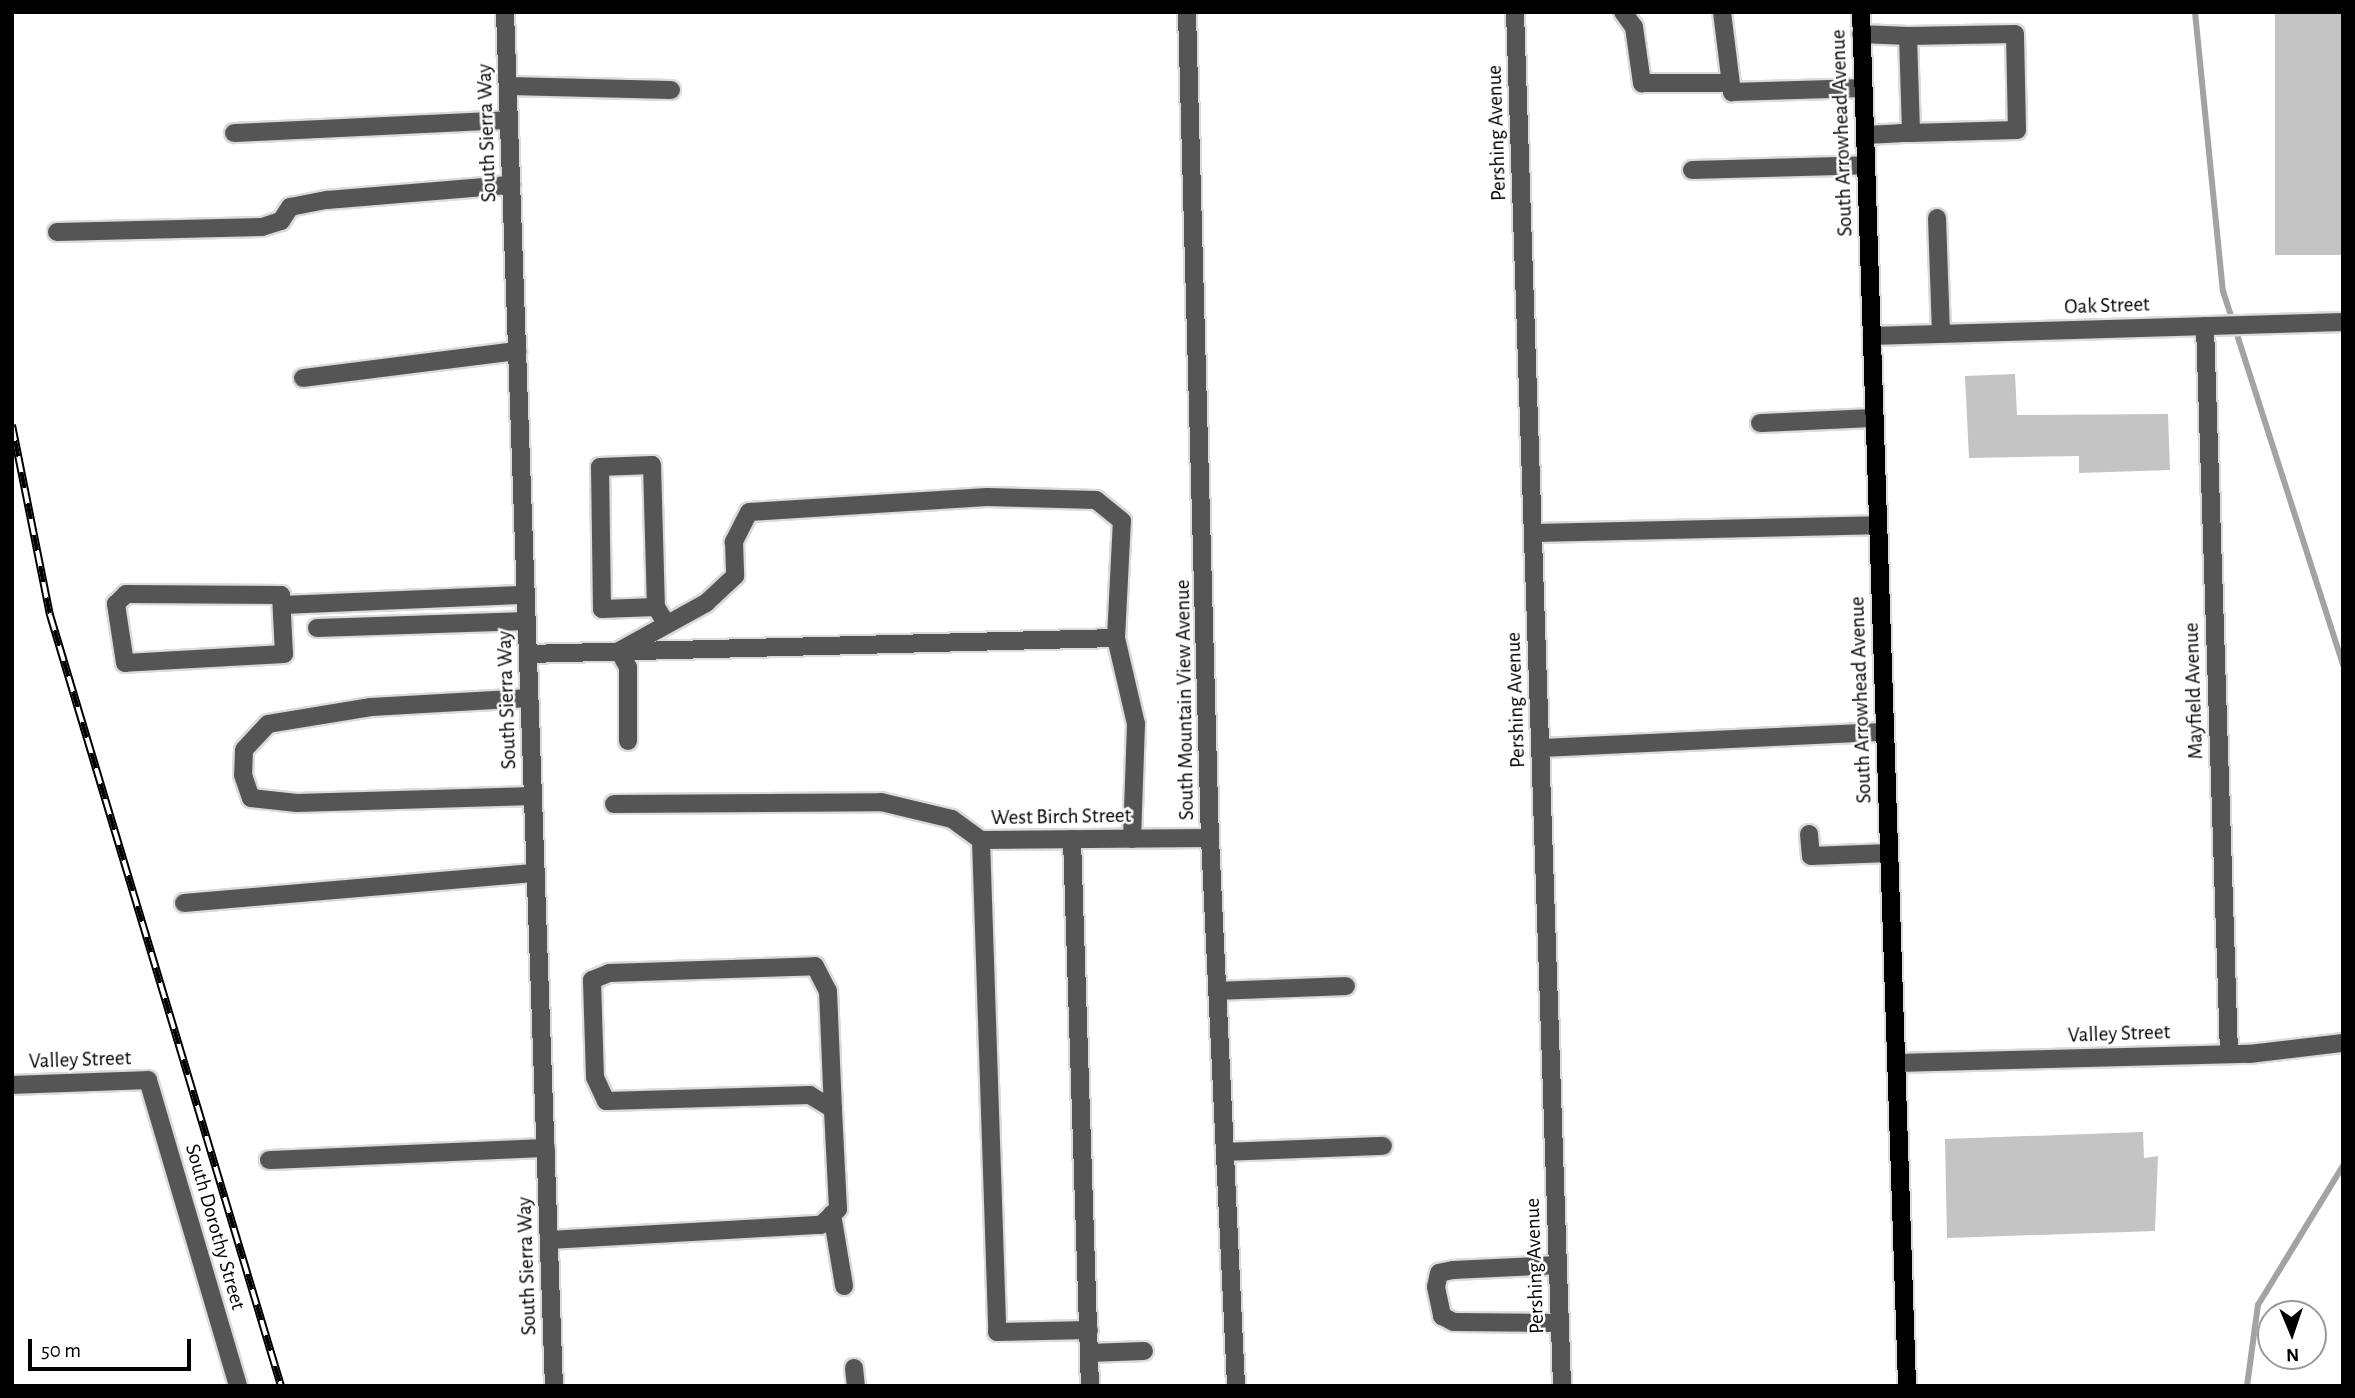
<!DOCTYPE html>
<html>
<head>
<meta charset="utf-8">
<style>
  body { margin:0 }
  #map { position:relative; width:2355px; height:1398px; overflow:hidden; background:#fff; font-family:"Alegreya Sans",sans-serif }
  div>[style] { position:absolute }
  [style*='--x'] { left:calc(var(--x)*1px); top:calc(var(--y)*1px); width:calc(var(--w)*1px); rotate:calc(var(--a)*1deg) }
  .stream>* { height:6px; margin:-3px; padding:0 3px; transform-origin:3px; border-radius:3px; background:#a3a3a3 }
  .building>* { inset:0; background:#c4c4c4; transform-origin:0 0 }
  .roads { filter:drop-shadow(2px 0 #dbdbdb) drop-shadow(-2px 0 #dbdbdb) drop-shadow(0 2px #dbdbdb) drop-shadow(0 -2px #dbdbdb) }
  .minor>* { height:18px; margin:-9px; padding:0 9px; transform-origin:9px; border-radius:9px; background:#555 }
  .major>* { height:18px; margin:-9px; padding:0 9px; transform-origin:9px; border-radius:9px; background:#000 }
  .rail>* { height:8px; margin-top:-4px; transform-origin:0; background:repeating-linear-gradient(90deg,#fff 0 16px,#000 0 32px); box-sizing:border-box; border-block:2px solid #000 }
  span { translate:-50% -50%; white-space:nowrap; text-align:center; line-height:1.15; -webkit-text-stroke:5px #fff; paint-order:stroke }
  .street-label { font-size:21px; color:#000 }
  .frame { position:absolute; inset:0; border:14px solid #000; pointer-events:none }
  .north { position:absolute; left:2257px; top:1300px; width:70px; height:70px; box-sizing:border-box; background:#fff; border:2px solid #999; border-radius:50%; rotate:178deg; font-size:19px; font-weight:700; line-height:28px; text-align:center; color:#000 }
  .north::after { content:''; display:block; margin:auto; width:24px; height:32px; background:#000; clip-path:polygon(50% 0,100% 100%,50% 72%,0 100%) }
  .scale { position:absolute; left:28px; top:1339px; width:163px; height:32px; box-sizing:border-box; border:4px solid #000; border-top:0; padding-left:9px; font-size:21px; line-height:24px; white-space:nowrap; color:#000; -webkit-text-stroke:5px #fff; paint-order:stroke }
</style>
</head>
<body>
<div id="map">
  <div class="stream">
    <div style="--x:2195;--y:12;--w:280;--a:84.3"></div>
    <div style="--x:2223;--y:291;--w:393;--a:72.2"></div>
    <div style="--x:2247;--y:1386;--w:82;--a:-82.3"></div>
    <div style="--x:2258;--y:1305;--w:163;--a:-58.6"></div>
  </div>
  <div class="building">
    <div style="left:2275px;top:12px;width:68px;height:243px"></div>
    <div style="clip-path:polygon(2015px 374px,2017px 415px,2168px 414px,2170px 470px,2079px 473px,2079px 456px,1969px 458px,1965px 376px)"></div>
    <div style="clip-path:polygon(2143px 1132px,2144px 1158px,2158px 1156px,2155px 1231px,1947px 1238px,1945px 1139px)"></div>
  </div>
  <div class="roads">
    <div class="minor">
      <div style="--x:505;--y:12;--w:1375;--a:87.96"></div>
      <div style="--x:1187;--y:12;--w:826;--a:88.41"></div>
      <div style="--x:1210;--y:838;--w:549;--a:87.28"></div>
      <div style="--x:1515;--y:12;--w:1375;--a:88.04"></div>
      <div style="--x:1623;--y:12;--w:19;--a:54"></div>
      <div style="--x:1634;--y:27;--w:57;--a:81.9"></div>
      <div style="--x:1642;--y:83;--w:87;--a:0"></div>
      <div style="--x:1722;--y:12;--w:81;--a:82.9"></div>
      <div style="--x:1732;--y:92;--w:131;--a:-1.7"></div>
      <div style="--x:1861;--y:34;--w:47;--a:2.4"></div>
      <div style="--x:508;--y:86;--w:163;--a:1.4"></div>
      <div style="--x:234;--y:133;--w:275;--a:-2.7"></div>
      <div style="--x:1865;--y:135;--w:35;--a:-3"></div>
      <div style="--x:1900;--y:133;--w:11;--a:0"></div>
      <div style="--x:1911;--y:133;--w:106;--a:-1.6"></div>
      <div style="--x:2017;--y:130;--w:96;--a:-91.2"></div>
      <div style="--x:2015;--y:34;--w:107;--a:178.9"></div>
      <div style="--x:1908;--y:36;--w:97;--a:88.2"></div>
      <div style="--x:1692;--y:170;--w:174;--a:-1.6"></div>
      <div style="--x:1937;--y:218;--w:116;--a:88"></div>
      <div style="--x:57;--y:232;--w:205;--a:-1.4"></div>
      <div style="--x:262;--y:227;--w:20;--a:-18"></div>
      <div style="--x:281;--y:221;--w:17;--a:-57"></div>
      <div style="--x:290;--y:207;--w:38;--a:-11"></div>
      <div style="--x:327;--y:200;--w:185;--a:-4.7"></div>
      <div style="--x:2205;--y:326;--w:728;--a:88.11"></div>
      <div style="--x:1872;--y:336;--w:471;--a:-1.7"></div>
      <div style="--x:303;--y:378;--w:216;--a:-7.2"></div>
      <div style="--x:1760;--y:423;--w:115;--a:-2.5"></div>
      <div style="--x:1533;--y:533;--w:345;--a:-1.3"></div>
      <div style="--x:126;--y:594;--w:155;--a:0.4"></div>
      <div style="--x:281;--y:595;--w:59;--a:87.1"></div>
      <div style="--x:284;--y:654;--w:159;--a:176.8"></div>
      <div style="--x:125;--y:663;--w:60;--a:-98.7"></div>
      <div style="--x:116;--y:604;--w:14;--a:-45"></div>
      <div style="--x:283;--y:605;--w:243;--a:-2.4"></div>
      <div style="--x:656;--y:607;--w:54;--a:177.9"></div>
      <div style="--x:602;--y:609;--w:142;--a:-90.8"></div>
      <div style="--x:600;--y:467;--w:52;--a:-2.2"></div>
      <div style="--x:652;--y:465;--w:142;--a:88.4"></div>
      <div style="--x:656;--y:607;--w:19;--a:58"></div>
      <div style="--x:317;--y:628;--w:210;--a:-1.9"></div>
      <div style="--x:1116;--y:638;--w:88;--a:76.9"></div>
      <div style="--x:1136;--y:724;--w:115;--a:92"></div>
      <div style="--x:619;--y:651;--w:18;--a:61"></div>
      <div style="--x:628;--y:667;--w:74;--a:90"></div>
      <div style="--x:528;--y:654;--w:588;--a:-1.56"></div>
      <div style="--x:1116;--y:638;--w:117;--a:-87.1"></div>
      <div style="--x:1122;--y:521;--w:33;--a:-141"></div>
      <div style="--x:1096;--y:500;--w:109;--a:-178.4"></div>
      <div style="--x:987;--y:497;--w:238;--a:176.4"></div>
      <div style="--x:749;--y:512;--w:34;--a:117"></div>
      <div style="--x:734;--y:542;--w:34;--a:88"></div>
      <div style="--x:735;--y:576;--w:40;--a:137"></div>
      <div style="--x:706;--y:603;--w:99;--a:151.1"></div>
      <div style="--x:529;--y:698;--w:158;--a:176.7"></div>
      <div style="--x:371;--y:707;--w:104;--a:170.6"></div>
      <div style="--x:268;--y:724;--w:35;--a:133"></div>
      <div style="--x:244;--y:750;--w:25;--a:92"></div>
      <div style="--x:243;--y:775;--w:24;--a:71"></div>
      <div style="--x:251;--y:798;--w:46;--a:6.2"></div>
      <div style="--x:297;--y:803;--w:236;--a:-1.7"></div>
      <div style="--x:1541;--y:748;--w:344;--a:-2.7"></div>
      <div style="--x:614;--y:804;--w:267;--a:-0.4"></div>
      <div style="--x:881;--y:802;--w:73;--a:13.5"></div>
      <div style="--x:952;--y:819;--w:36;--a:36"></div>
      <div style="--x:981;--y:840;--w:229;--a:-0.5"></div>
      <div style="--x:1809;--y:834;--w:22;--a:85"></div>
      <div style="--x:1811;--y:856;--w:78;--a:-2.2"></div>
      <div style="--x:1072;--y:839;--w:547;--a:88.12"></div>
      <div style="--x:981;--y:840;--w:492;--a:88.1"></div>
      <div style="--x:997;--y:1332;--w:92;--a:-1.2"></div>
      <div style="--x:184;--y:903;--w:353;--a:-4.9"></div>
      <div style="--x:1217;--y:991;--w:129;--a:-2.2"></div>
      <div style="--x:1896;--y:1063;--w:353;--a:-1.5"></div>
      <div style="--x:2249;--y:1054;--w:95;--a:-6.7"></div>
      <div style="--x:12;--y:1085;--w:136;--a:-2.1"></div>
      <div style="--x:148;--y:1080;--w:319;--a:73.6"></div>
      <div style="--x:1225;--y:1152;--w:158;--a:-2.2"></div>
      <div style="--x:269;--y:1160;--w:277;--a:-2.5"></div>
      <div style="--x:832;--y:1214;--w:73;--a:80.5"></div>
      <div style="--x:549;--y:1240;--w:272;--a:-3.2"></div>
      <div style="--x:821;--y:1225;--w:23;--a:-43"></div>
      <div style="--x:838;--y:1209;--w:100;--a:-92.9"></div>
      <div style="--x:833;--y:1109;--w:27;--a:-149"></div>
      <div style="--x:810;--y:1095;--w:204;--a:178.3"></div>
      <div style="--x:606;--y:1101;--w:26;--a:-115"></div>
      <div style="--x:595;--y:1077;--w:97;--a:-91.8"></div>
      <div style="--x:592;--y:980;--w:18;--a:-22"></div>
      <div style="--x:609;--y:973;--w:206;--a:-1.9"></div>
      <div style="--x:815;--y:966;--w:28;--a:63"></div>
      <div style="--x:828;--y:991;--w:118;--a:87.6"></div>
      <div style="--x:1558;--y:1265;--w:105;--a:177.3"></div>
      <div style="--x:1453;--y:1270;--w:14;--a:168"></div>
      <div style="--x:1439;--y:1273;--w:14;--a:102"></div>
      <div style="--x:1436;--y:1287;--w:30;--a:78"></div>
      <div style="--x:1442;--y:1316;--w:13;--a:27"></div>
      <div style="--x:1454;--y:1322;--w:106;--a:0.5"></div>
      <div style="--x:1089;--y:1353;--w:55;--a:-2.1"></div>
      <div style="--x:854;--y:1368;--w:18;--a:84"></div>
    </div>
    <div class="major">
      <div style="--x:1861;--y:12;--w:1375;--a:88.08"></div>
    </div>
  </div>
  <div class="rail">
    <div style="--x:12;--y:425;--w:194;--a:78.7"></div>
    <div style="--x:50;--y:615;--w:805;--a:73.32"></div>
  </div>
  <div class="street-label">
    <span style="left:487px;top:133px;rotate:-92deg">South Sierra Way</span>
    <span style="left:1497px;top:133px;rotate:-92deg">Pershing Avenue</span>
    <span style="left:1842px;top:133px;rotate:-92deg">South Arrowhead Avenue</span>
    <span style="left:2107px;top:306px;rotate:-2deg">Oak Street</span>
    <span style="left:2194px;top:691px;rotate:-92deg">Mayfield Avenue</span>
    <span style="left:507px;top:700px;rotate:-92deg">South Sierra Way</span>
    <span style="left:1185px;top:700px;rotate:-91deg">South Mountain View Avenue</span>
    <span style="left:1516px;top:700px;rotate:-92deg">Pershing Avenue</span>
    <span style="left:1861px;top:700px;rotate:-92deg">South Arrowhead Avenue</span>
    <span style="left:1061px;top:817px;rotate:-1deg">West Birch Street</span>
    <span style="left:2119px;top:1034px;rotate:-2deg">Valley Street</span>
    <span style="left:80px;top:1060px;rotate:-2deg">Valley Street</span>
    <span style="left:215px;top:1227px;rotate:74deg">South Dorothy Street</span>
    <span style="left:527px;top:1266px;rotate:-92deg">South Sierra Way</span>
    <span style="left:1535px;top:1266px;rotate:-92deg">Pershing Avenue</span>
  </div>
  <div class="frame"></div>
  <div class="north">N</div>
  <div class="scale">50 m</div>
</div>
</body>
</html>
